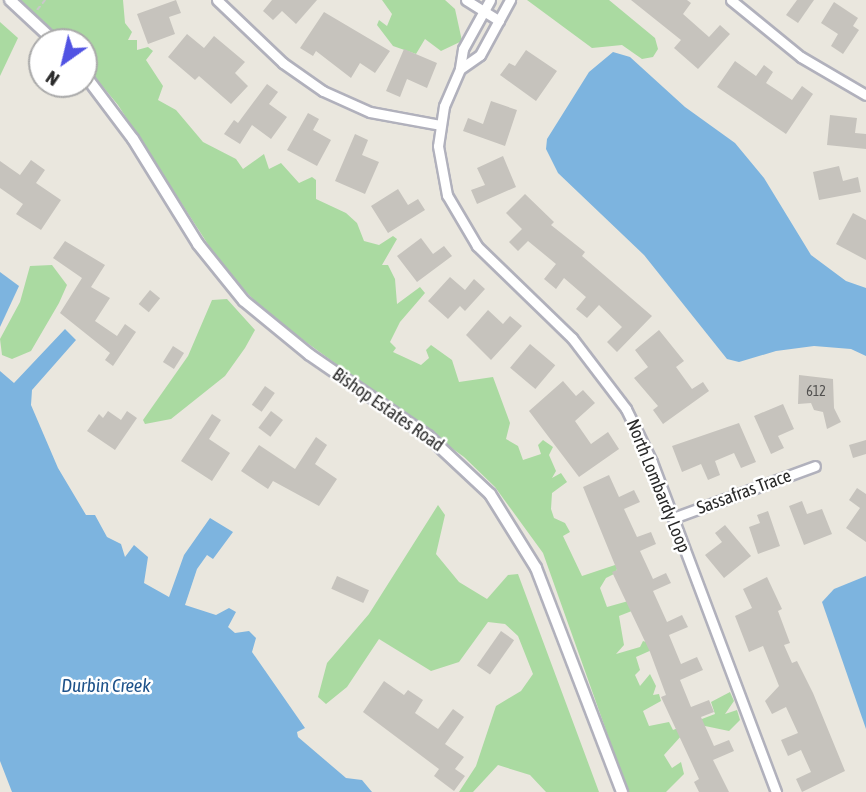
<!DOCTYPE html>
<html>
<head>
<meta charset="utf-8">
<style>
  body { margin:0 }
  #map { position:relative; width:866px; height:792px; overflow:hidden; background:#eae7de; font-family:"Asap Condensed",sans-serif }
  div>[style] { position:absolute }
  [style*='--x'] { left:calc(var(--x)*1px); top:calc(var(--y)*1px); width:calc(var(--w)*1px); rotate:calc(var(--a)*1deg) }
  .green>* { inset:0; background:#aadaa1 }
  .water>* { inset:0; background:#7db4df }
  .building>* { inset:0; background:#c6c3bd; transform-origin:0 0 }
  .path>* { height:2px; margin-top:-1px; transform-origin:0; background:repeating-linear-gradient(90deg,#c8c8c8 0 5px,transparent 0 8.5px) }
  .roads { filter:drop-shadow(2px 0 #b1b1bc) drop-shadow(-2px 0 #b1b1bc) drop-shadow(0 2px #b1b1bc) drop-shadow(0 -2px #b1b1bc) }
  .minor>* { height:9px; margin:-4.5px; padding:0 4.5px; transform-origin:4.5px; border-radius:4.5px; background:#fff }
  .tertiary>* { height:10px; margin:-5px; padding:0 5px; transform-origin:5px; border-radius:5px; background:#fff }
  span { translate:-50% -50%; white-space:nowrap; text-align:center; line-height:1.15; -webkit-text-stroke:5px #fff; paint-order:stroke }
  .number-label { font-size:14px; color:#51504f }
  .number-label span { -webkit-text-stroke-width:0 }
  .street-label { font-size:18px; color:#2a2a2a }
  .water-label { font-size:19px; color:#1e528a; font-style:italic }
  .north { position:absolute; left:28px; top:28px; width:70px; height:70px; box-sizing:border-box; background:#fff; border:2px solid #aaa; border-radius:50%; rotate:214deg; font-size:19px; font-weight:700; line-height:28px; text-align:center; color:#2a2a2a }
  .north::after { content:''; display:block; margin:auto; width:24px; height:32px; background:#5153e3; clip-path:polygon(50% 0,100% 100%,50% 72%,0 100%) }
</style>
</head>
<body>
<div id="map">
  <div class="green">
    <div style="clip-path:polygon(19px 0,123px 0,125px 23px,132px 32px,128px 40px,137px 40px,137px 50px,148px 47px,153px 51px,146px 60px,163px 86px,158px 100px,176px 110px,203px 142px,236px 159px,243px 169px,264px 154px,269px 169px,281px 163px,299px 183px,312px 177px,316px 180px,316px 199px,346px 213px,357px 223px,364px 241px,379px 245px,393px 236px,397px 239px,382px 265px,388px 265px,395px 279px,397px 304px,420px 287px,425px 293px,400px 322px,390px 342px,396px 348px,393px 352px,421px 365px,429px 358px,426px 350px,431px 345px,452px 360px,459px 382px,493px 377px,510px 423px,506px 439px,518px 446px,523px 460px,541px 454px,538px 445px,543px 440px,553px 447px,549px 455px,556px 471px,552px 478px,561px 473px,567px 482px,552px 493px,551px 509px,554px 518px,565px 523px,570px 532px,563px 536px,582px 576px,618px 564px,616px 573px,606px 578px,600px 588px,607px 607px,646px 596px,642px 607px,619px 616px,624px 645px,616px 654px,640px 647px,643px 641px,652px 644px,654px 649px,636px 657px,640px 670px,635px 675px,640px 686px,650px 674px,656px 686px,653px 695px,659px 694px,661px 701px,643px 711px,649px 726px,669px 722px,673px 730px,715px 714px,711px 702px,730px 692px,734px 701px,725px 714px,737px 710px,740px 720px,729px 731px,705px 726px,682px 735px,664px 755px,672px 768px,681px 762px,684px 774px,666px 792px,628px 792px,543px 553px,495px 487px,464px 457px,266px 313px,222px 266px,118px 105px,84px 64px,84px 42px,65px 42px)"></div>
    <div style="clip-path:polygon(382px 0,445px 0,455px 9px,462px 41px,441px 51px,425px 39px,416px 54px,393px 46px,377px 25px,379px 20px,387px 26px,392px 14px)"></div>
    <div style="clip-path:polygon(527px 0,609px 0,655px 38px,658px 49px,653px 57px,642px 59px,622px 45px,592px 48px)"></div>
    <div style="clip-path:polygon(0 22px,18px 38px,0 76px)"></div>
    <div style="clip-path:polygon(52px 265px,67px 285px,59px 303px,31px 351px,12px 359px,2px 355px,0 339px,20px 302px,30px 266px)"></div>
    <div style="clip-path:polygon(227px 299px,255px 330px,245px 348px,225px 376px,171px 419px,145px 424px,143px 420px,188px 356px,212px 300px)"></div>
    <div style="clip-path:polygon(438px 505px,445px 515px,436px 554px,459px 582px,487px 599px,508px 575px,518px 574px,599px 792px,546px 792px,530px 775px,498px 765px,473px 792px,459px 792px,476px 766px,496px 706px,521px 691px,533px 674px,518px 636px,505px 624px,488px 622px,459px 662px,431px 671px,379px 639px,347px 687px,326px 704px,318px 697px,327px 663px,369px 614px)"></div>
  </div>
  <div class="water">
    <div style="clip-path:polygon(613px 52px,630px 57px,685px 107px,735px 143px,764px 178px,811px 255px,846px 281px,866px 288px,866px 356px,851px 349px,814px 346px,776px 351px,739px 362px,727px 359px,644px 255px,558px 173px,546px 149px,547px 139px,589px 72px)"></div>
    <div style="clip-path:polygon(0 272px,19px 286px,0 327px)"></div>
    <div style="clip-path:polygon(65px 329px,76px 340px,32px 390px,31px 405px,58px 468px,86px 515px,95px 515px,107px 537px,121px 544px,125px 557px,134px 545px,148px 557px,144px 583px,169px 597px,184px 555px,210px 518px,233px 532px,213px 559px,207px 555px,197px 569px,185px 605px,216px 615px,229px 608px,236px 612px,228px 627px,235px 633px,249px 631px,256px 638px,252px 652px,305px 728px,297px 732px,298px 737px,346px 778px,362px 780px,372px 792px,12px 792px,0 761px,0 371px,14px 383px)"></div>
    <div style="clip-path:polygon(866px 576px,866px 729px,822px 602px,834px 589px)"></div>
  </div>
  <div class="building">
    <div style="clip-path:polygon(176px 0,181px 13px,169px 17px,175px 34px,148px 44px,137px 14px)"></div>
    <div style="clip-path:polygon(272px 0,317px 0,296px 24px,282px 11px,273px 20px,263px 11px)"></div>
    <div style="clip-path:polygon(631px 0,687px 0,691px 3px,683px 14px,709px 37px,720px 25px,730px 34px,698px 69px,674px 48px,681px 40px)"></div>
    <div style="clip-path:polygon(797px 0,814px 0,798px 23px,786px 15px)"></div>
    <div style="clip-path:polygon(834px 2px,858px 18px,853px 26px,859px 30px,843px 54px,831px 46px,838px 34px,821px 23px)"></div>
    <div style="clip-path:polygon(324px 12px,390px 51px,375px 73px,360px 63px,351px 78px,316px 51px,313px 56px,300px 48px)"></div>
    <div style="clip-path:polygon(187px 34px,204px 48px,214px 36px,245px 62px,235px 73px,248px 86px,231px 104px,199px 76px,195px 80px,168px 57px)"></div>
    <div style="clip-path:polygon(404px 49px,437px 63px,427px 88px,407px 79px,400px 97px,386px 91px)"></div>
    <div style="clip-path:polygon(526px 50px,557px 71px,536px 101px,500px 75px,509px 63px,515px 66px)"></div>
    <div style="clip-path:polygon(735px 61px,756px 76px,764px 65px,773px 72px,766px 83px,792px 100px,802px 86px,813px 94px,786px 134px,717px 87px)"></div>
    <div style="clip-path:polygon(267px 84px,278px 92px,269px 104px,287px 117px,271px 139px,252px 125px,240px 144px,224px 134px,234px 120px,238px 123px)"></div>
    <div style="clip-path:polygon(491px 101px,517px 110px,505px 146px,463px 131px,468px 118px,483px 124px)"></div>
    <div style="clip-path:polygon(308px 113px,319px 119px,313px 130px,331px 140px,317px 166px,287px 150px)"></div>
    <div style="clip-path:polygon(830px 115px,857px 118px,855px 133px,866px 134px,866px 149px,827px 145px)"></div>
    <div style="clip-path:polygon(355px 134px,368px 140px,362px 155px,379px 162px,365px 194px,335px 181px)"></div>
    <div style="clip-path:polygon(503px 156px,516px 187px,477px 204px,471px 190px,485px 185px,477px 168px)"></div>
    <div style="clip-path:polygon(31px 160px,45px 170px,36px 183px,61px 200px,41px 230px,16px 214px,23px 204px,0 188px,0 161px,20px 175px)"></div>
    <div style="clip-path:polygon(839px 166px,843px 181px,858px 177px,861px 192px,819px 200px,813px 172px)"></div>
    <div style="clip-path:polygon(398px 189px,408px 205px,418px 199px,425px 210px,388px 233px,371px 206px)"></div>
    <div style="clip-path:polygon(525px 194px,554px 222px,551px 225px,585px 252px,582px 256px,652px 316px,617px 352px,607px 342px,622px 327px,599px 305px,587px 318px,576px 309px,586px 297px,564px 278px,556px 289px,544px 279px,556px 264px,528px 241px,518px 251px,509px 242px,522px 229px,506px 213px)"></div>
    <div style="clip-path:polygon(853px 213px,866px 220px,866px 260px,836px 244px)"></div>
    <div style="clip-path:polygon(421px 238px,433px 254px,444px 246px,452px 256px,417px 282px,397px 256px)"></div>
    <div style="clip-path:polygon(65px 241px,105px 265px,91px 287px,110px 298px,95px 321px,117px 336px,125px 324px,136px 332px,113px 366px,105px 360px,110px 353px,60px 313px,82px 278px,53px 258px)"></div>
    <div style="clip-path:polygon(450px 277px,465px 290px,474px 279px,485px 289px,465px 311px,460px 306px,448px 319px,428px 301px)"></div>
    <div style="left:150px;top:290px;width:13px;height:18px;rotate:39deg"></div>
    <div style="clip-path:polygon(488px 310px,503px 324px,510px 316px,522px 326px,491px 360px,466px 335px)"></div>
    <div style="clip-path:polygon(659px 330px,684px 361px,676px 367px,692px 389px,703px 382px,709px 391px,663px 424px,653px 410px,658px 406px,634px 378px,648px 367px,635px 350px)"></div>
    <div style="left:530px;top:344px;width:33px;height:31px;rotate:40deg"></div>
    <div style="left:173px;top:346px;width:13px;height:19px;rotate:32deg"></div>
    <div style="clip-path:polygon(799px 375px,833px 379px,834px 408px,841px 422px,827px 429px,823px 412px,814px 410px,811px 403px,798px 404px)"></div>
    <div style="clip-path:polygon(563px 381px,576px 396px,583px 390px,595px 403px,575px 421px,591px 444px,608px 432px,619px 449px,579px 477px,529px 411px)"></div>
    <div style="left:265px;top:386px;width:12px;height:23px;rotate:35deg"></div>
    <div style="clip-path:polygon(783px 404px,794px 429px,778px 436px,784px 448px,771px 454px,754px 416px)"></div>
    <div style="clip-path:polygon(108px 411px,121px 420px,127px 411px,137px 418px,115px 450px,87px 431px,99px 414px,103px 418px)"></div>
    <div style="left:271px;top:411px;width:15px;height:21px;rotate:37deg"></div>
    <div style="clip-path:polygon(212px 414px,221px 420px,209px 439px,230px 453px,212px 481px,181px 461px)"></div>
    <div style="clip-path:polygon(739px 423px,756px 462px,741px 468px,734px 453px,715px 461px,720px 475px,708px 480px,701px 464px,682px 472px,672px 446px)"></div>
    <div style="clip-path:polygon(316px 437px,327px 445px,315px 464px,337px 479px,319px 506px,273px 481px,268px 489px,241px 471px,259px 445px,295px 469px)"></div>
    <div style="clip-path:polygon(866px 440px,866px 454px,853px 458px,849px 445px)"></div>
    <div style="clip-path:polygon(609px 475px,619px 497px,634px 490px,640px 502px,624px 509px,637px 537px,651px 532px,656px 544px,640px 551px,653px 579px,666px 573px,671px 583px,653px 591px,667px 622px,682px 615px,688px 627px,669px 635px,681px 664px,697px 657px,703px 670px,680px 680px,691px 707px,709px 700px,714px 712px,701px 717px,714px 746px,729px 740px,734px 751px,713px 760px,729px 792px,699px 792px,694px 782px,699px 779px,661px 697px,666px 695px,650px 652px,612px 572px,617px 570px,583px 487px)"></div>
    <div style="clip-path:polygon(857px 488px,866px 494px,866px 542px,846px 528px,860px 508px,849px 500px)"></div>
    <div style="clip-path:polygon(802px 501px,807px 514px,822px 509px,832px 534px,804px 545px,789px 506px)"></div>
    <div style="clip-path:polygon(768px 511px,780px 546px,758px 554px,749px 527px,760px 523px,757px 515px)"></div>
    <div style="clip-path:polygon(725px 525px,751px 556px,724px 578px,705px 555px,722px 542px,715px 533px)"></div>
    <div style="left:337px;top:576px;width:35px;height:14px;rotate:24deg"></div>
    <div style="clip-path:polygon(767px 577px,782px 609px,778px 611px,790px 643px,784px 645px,792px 663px,797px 661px,813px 693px,845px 771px,802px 792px,796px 779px,811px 772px,801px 750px,788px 756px,781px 740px,798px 733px,786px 707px,772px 714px,765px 701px,779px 686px,763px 646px,749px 652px,735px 616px,752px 608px,743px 589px)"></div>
    <div style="left:501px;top:631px;width:16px;height:42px;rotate:35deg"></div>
    <div style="clip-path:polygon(384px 681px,404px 695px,408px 690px,423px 700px,415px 713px,438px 729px,453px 709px,464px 717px,445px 744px,464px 757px,455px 769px,465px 776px,454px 791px,434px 776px,439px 769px,363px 712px)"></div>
  </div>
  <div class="path">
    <div style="--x:37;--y:10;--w:13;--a:-51"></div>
  </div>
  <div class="roads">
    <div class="minor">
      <div style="--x:217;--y:0;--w:91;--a:43.7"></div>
      <div style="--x:283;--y:63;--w:49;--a:35"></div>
      <div style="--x:323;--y:91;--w:51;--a:24.1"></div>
      <div style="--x:370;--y:112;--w:71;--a:10.5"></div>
      <div style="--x:466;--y:0;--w:39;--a:32"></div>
      <div style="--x:490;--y:0;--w:56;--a:118.9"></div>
      <div style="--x:463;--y:49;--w:20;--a:99"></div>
      <div style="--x:460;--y:69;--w:40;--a:113.4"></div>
      <div style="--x:444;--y:106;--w:40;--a:98.5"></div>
      <div style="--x:438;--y:146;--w:50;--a:79.6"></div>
      <div style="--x:447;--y:195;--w:59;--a:59.5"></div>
      <div style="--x:477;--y:246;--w:132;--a:44.1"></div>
      <div style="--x:572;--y:338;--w:89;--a:52.7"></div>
      <div style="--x:626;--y:409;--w:59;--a:63.9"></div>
      <div style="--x:652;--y:462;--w:353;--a:69.4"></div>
      <div style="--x:731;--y:0;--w:90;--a:39.2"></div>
      <div style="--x:801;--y:57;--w:75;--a:30.3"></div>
      <div style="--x:460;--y:69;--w:24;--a:-35"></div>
      <div style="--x:480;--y:55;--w:63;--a:-61.4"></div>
      <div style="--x:673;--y:518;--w:151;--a:-20.1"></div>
    </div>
    <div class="tertiary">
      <div style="--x:10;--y:0;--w:62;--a:43"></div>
      <div style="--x:84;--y:74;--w:81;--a:53"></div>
      <div style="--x:133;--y:139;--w:123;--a:58.2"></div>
      <div style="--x:198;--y:244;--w:73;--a:51.1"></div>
      <div style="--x:244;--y:301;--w:85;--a:39.3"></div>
      <div style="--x:310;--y:355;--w:143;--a:34.5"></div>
      <div style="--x:428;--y:436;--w:85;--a:43.1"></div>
      <div style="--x:490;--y:494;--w:87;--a:58.1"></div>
      <div style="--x:536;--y:568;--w:240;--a:69"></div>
    </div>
  </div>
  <div class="number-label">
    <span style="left:816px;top:391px">612</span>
  </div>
  <div class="street-label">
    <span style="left:388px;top:410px;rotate:35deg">Bishop Estates Road</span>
    <span style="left:658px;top:486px;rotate:68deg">North Lombardy Loop</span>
    <span style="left:744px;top:492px;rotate:-20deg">Sassafras Trace</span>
  </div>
  <div class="water-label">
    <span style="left:106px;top:686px">Durbin Creek</span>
  </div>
  <div class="north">N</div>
</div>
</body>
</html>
